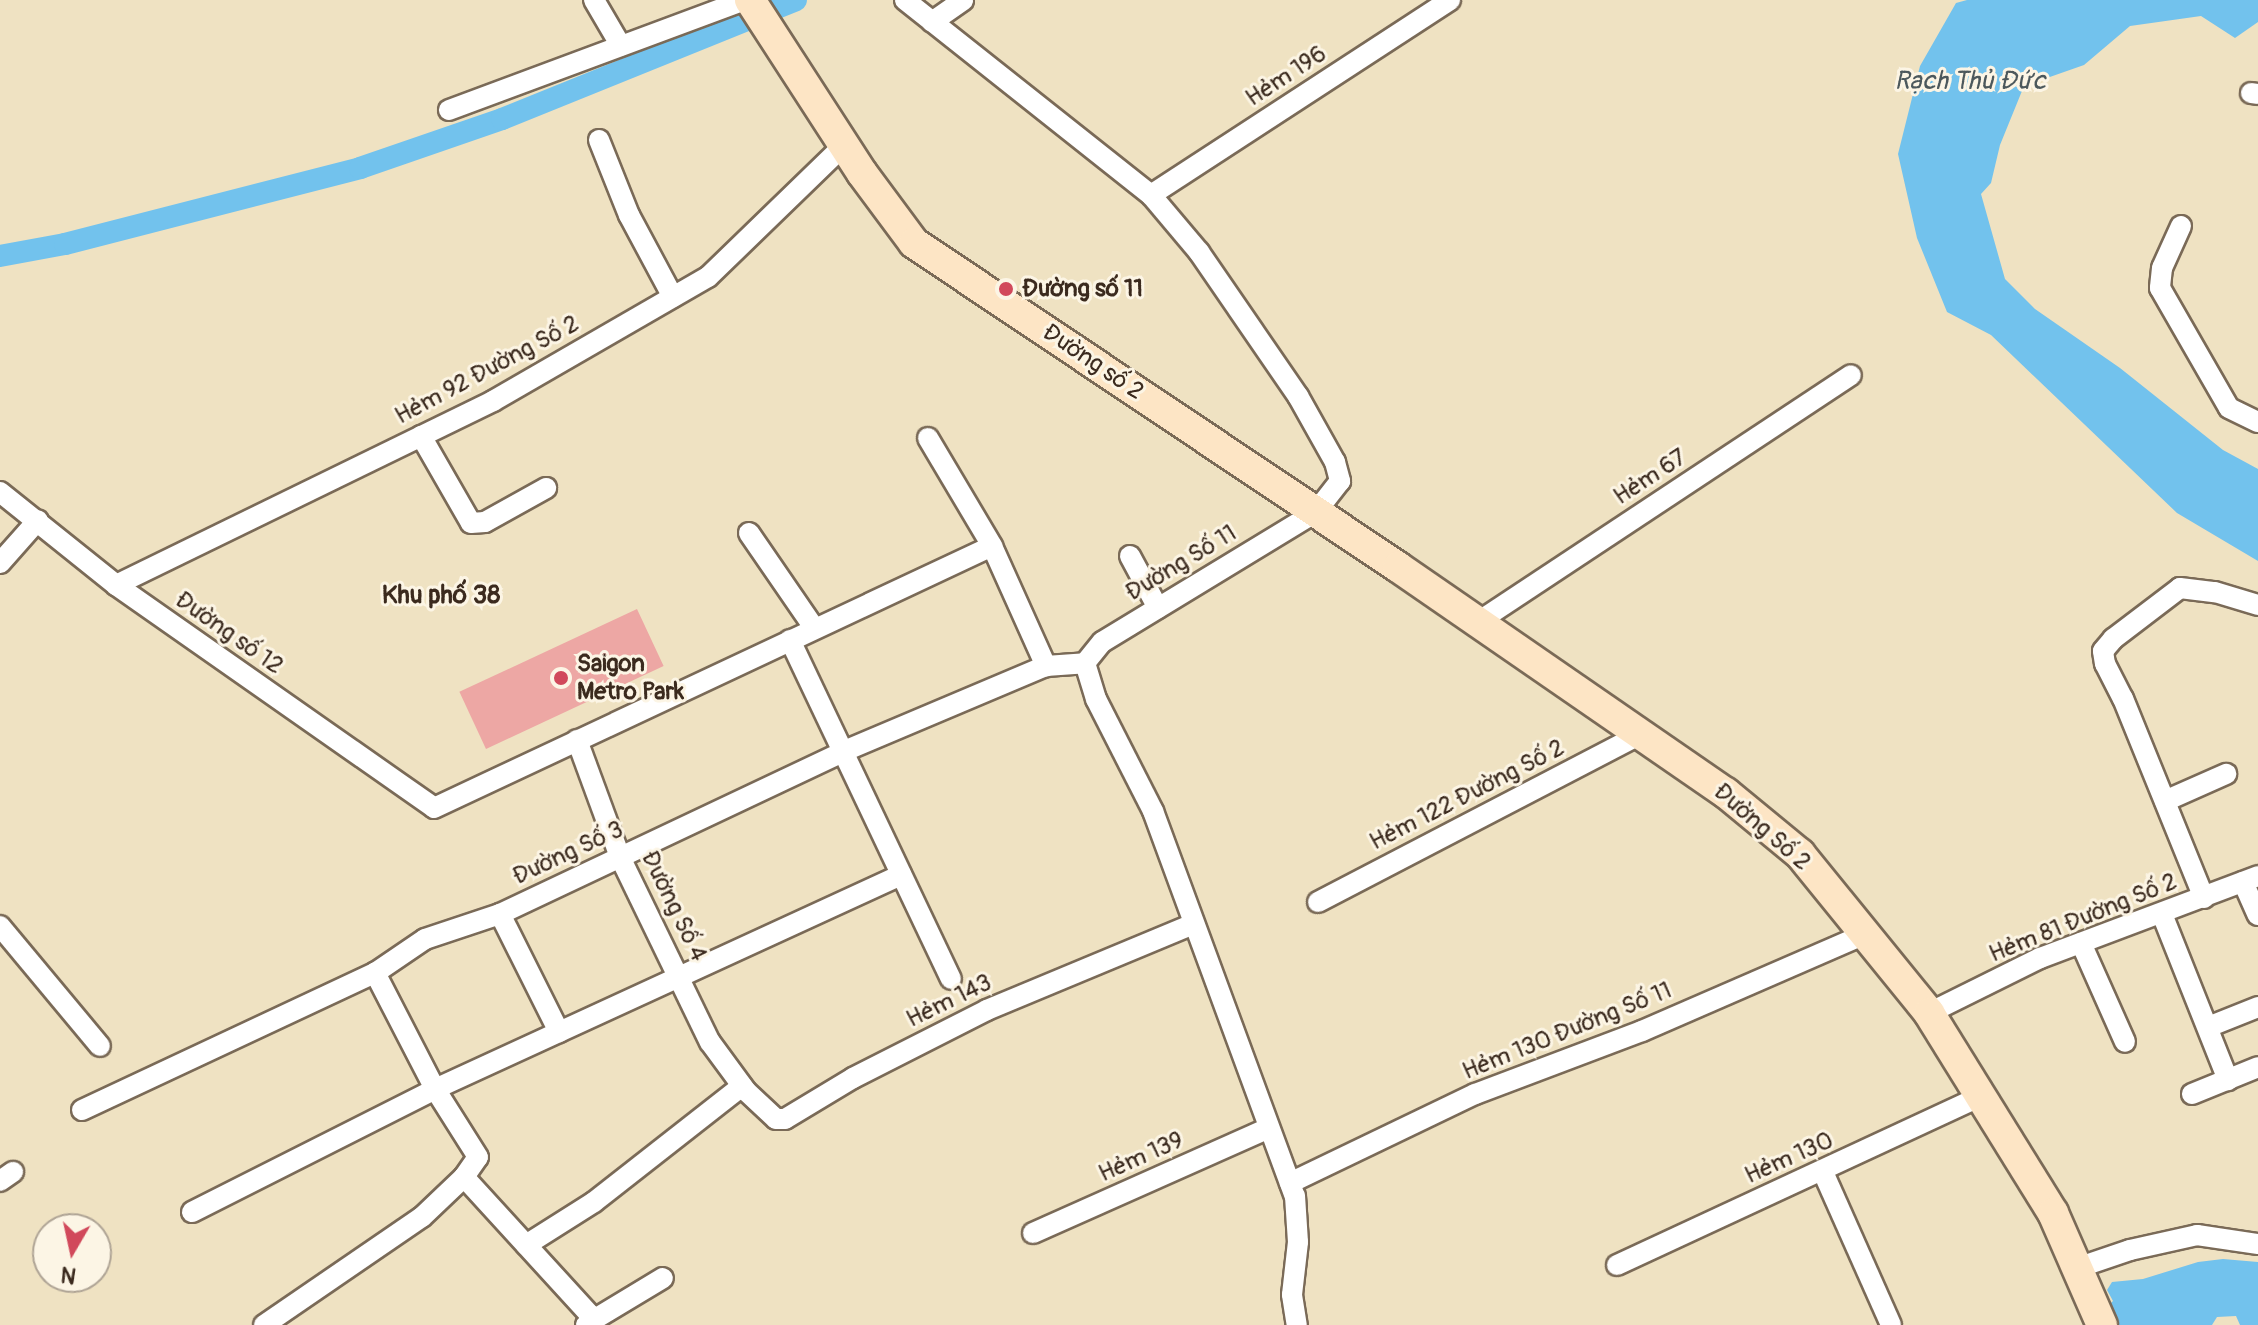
<!DOCTYPE html>
<html>
<head>
<meta charset="utf-8">
<style>
  body { margin:0 }
  #map { position:relative; width:2258px; height:1325px; overflow:hidden; background:#efe2c2; font-family:Pangolin,sans-serif }
  div>[style] { position:absolute }
  [style*='--x'] { left:calc(var(--x)*1px); top:calc(var(--y)*1px); width:calc(var(--w)*1px); rotate:calc(var(--a)*1deg) }
  .water>* { inset:0; background:#72c2ed }
  .canal>* { height:22px; margin:-11px; padding:0 11px; transform-origin:11px; border-radius:11px; background:#72c2ed }
  .building>* { inset:0; background:#eda7a4; transform-origin:0 0 }
  .roads { filter:drop-shadow(2px 0 #7a6a57) drop-shadow(-2px 0 #7a6a57) drop-shadow(0 2px #7a6a57) drop-shadow(0 -2px #7a6a57) }
  .street>* { height:20px; margin:-10px; padding:0 10px; transform-origin:10px; border-radius:10px; background:#fff }
  .secondary>* { height:30px; margin:-15px; padding:0 15px; transform-origin:15px; border-radius:15px; background:#fde5c5 }
  .dots>* { width:22px; height:22px; translate:-50% -50%; box-sizing:border-box; border:4px solid #fcf5e5; border-radius:50% }
  span { translate:-50% -50%; white-space:nowrap; text-align:center; line-height:1.15; -webkit-text-stroke:6px #fcf5e5; paint-order:stroke }
  .street-label { font-size:24px; color:#3b2a1e }
  .poi-label { font-size:24px; color:#3b2a1e; font-weight:700 }
  .left { translate:0 -50%; text-align:left }
  .water-label { font-size:26px; color:#4c585c; font-style:italic }
  .neighbourhood-label { font-size:26px; color:#3b2a1e; font-weight:700 }
  .north { position:absolute; left:32px; top:1213px; width:80px; height:80px; box-sizing:border-box; background:#fcf5e5; border:2px solid #afa495; border-radius:50%; rotate:189deg; font-size:22px; font-weight:700; line-height:32px; text-align:center; color:#3b2a1e }
  .north::after { content:''; display:block; margin:auto; width:28px; height:36px; background:#d1495b; clip-path:polygon(50% 0,100% 100%,50% 72%,0 100%) }
</style>
</head>
<body>
<div id="map">
  <div class="water">
    <div style="clip-path:polygon(1967px 0,2258px 0,2258px 22px,2235px 38px,2201px 16px,2130px 26px,2084px 65px,2024px 86px,2000px 145px,1991px 183px,1981px 194px,2005px 279px,2035px 309px,2120px 368px,2223px 450px,2258px 469px,2258px 561px,2177px 513px,1991px 335px,1947px 312px,1917px 238px,1898px 154px,1920px 66px,1956px 3px)"></div>
    <div style="clip-path:polygon(2223px 1259px,2258px 1262px,2258px 1325px,2240px 1325px,2236px 1316px,2217px 1317px,2212px 1325px,2088px 1325px,2113px 1301px,2107px 1290px,2112px 1282px,2143px 1279px,2198px 1262px)"></div>
  </div>
  <div class="canal">
    <div style="--x:0;--y:256;--w:66;--a:-10.5"></div>
    <div style="--x:65;--y:244;--w:305;--a:-14.4"></div>
    <div style="--x:360;--y:168;--w:150;--a:-19"></div>
    <div style="--x:502;--y:119;--w:317;--a:-22"></div>
  </div>
  <div class="building">
    <div style="left:637px;top:609px;width:63px;height:196px;rotate:65deg"></div>
  </div>
  <div class="roads">
    <div class="street">
      <div style="--x:594;--y:0;--w:53;--a:59.6"></div>
      <div style="--x:905;--y:0;--w:314;--a:38.4"></div>
      <div style="--x:1151;--y:195;--w:75;--a:49.9"></div>
      <div style="--x:1199;--y:252;--w:175;--a:55.5"></div>
      <div style="--x:1298;--y:396;--w:76;--a:60.7"></div>
      <div style="--x:1335;--y:462;--w:20;--a:75"></div>
      <div style="--x:1340;--y:481;--w:39;--a:128"></div>
      <div style="--x:1316;--y:512;--w:250;--a:148.7"></div>
      <div style="--x:1102;--y:642;--w:27;--a:129"></div>
      <div style="--x:932;--y:22;--w:38;--a:-35"></div>
      <div style="--x:2251;--y:93;--w:7;--a:8"></div>
      <div style="--x:449;--y:110;--w:316;--a:-20.4"></div>
      <div style="--x:599;--y:140;--w:81;--a:68.2"></div>
      <div style="--x:629;--y:215;--w:93;--a:61.8"></div>
      <div style="--x:1151;--y:195;--w:357;--a:-33.1"></div>
      <div style="--x:2181;--y:226;--w:46;--a:114.3"></div>
      <div style="--x:2162;--y:268;--w:20;--a:96"></div>
      <div style="--x:2160;--y:288;--w:138;--a:60.1"></div>
      <div style="--x:2229;--y:408;--w:32;--a:26"></div>
      <div style="--x:421;--y:436;--w:100;--a:60.1"></div>
      <div style="--x:471;--y:523;--w:14;--a:-4"></div>
      <div style="--x:485;--y:522;--w:70;--a:-29.1"></div>
      <div style="--x:928;--y:438;--w:126;--a:59.3"></div>
      <div style="--x:992;--y:546;--w:132;--a:65.8"></div>
      <div style="--x:0;--y:492;--w:149;--a:38.7"></div>
      <div style="--x:116;--y:585;--w:388;--a:35"></div>
      <div style="--x:434;--y:808;--w:616;--a:-25.15"></div>
      <div style="--x:749;--y:533;--w:116;--a:55.5"></div>
      <div style="--x:1130;--y:556;--w:59;--a:61.7"></div>
      <div style="--x:0;--y:563;--w:57;--a:-48.5"></div>
      <div style="--x:116;--y:585;--w:420;--a:-26"></div>
      <div style="--x:493;--y:401;--w:248;--a:-30"></div>
      <div style="--x:708;--y:277;--w:190;--a:-44.1"></div>
      <div style="--x:1478;--y:622;--w:447;--a:-33.5"></div>
      <div style="--x:790;--y:640;--w:375;--a:64.6"></div>
      <div style="--x:1085;--y:663;--w:38;--a:73"></div>
      <div style="--x:1096;--y:699;--w:126;--a:63"></div>
      <div style="--x:1153;--y:811;--w:410;--a:69.8"></div>
      <div style="--x:1295;--y:1196;--w:46;--a:86.3"></div>
      <div style="--x:1298;--y:1242;--w:53;--a:96.5"></div>
      <div style="--x:1292;--y:1295;--w:30;--a:81"></div>
      <div style="--x:577;--y:740;--w:125;--a:69.8"></div>
      <div style="--x:620;--y:857;--w:206;--a:64.1"></div>
      <div style="--x:710;--y:1042;--w:61;--a:53.7"></div>
      <div style="--x:746;--y:1091;--w:41;--a:43"></div>
      <div style="--x:776;--y:1119;--w:9;--a:0"></div>
      <div style="--x:785;--y:1119;--w:79;--a:-31.1"></div>
      <div style="--x:853;--y:1078;--w:150;--a:-26.9"></div>
      <div style="--x:987;--y:1010;--w:224;--a:-22.6"></div>
      <div style="--x:2165;--y:801;--w:67;--a:-23.9"></div>
      <div style="--x:2243;--y:882;--w:36;--a:66"></div>
      <div style="--x:2204;--y:898;--w:215;--a:-112.1"></div>
      <div style="--x:2123;--y:699;--w:39;--a:-117"></div>
      <div style="--x:2105;--y:664;--w:13;--a:-99"></div>
      <div style="--x:2103;--y:651;--w:16;--a:-50"></div>
      <div style="--x:2113;--y:639;--w:84;--a:-37.3"></div>
      <div style="--x:2180;--y:588;--w:35;--a:7"></div>
      <div style="--x:2215;--y:592;--w:45;--a:16.8"></div>
      <div style="--x:1318;--y:902;--w:364;--a:-27.5"></div>
      <div style="--x:500;--y:914;--w:132;--a:63.4"></div>
      <div style="--x:2162;--y:914;--w:179;--a:68.3"></div>
      <div style="--x:0;--y:926;--w:156;--a:50.2"></div>
      <div style="--x:2081;--y:943;--w:108;--a:66"></div>
      <div style="--x:1929;--y:1013;--w:124;--a:-26.4"></div>
      <div style="--x:2040;--y:958;--w:233;--a:-20.6"></div>
      <div style="--x:2208;--y:1027;--w:54;--a:-21.8"></div>
      <div style="--x:2192;--y:1094;--w:71;--a:-22.2"></div>
      <div style="--x:82;--y:1110;--w:323;--a:-25.1"></div>
      <div style="--x:375;--y:973;--w:60;--a:-34.2"></div>
      <div style="--x:425;--y:939;--w:79;--a:-18.4"></div>
      <div style="--x:500;--y:914;--w:378;--a:-25.3"></div>
      <div style="--x:842;--y:752;--w:221;--a:-22.9"></div>
      <div style="--x:1046;--y:666;--w:39;--a:-4"></div>
      <div style="--x:1823;--y:1172;--w:167;--a:66"></div>
      <div style="--x:464;--y:1177;--w:185;--a:47.6"></div>
      <div style="--x:589;--y:1314;--w:8;--a:83"></div>
      <div style="--x:590;--y:1322;--w:5;--a:143"></div>
      <div style="--x:0;--y:1181;--w:16;--a:-35"></div>
      <div style="--x:1290;--y:1183;--w:205;--a:-25.7"></div>
      <div style="--x:1475;--y:1094;--w:178;--a:-20.7"></div>
      <div style="--x:1642;--y:1031;--w:245;--a:-23.5"></div>
      <div style="--x:192;--y:1212;--w:272;--a:-26.8"></div>
      <div style="--x:435;--y:1089;--w:513;--a:-24.67"></div>
      <div style="--x:1033;--y:1233;--w:258;--a:-24"></div>
      <div style="--x:526;--y:1245;--w:80;--a:-32.3"></div>
      <div style="--x:594;--y:1202;--w:188;--a:-38.1"></div>
      <div style="--x:1617;--y:1265;--w:401;--a:-24.9"></div>
      <div style="--x:2077;--y:1268;--w:56;--a:-18.8"></div>
      <div style="--x:2130;--y:1250;--w:69;--a:-12.6"></div>
      <div style="--x:2197;--y:1235;--w:62;--a:8.4"></div>
      <div style="--x:590;--y:1322;--w:85;--a:-31.1"></div>
      <div style="--x:264;--y:1325;--w:191;--a:-34.4"></div>
      <div style="--x:422;--y:1217;--w:58;--a:-43.6"></div>
      <div style="--x:464;--y:1177;--w:24;--a:-55"></div>
      <div style="--x:478;--y:1157;--w:80;--a:-122.3"></div>
      <div style="--x:435;--y:1089;--w:131;--a:-117.3"></div>
    </div>
    <div class="secondary">
      <div style="--x:750;--y:0;--w:206;--a:57.1"></div>
      <div style="--x:862;--y:173;--w:87;--a:53.4"></div>
      <div style="--x:914;--y:243;--w:582;--a:33.8"></div>
      <div style="--x:1398;--y:567;--w:398;--a:34.6"></div>
      <div style="--x:1726;--y:793;--w:96;--a:39.5"></div>
      <div style="--x:1800;--y:854;--w:205;--a:50.9"></div>
      <div style="--x:1929;--y:1013;--w:235;--a:58.2"></div>
      <div style="--x:2053;--y:1213;--w:122;--a:66.4"></div>
    </div>
  </div>
  <div class="dots">
    <div style="left:1006px;top:289px;background:#d1495b"></div>
    <div style="left:561px;top:678px;background:#d1495b"></div>
  </div>
  <div class="street-label">
    <span style="left:1286px;top:76px;rotate:-33deg">Hẻm 196</span>
    <span style="left:1093px;top:362px;rotate:34deg">Đường số 2</span>
    <span style="left:487px;top:370px;rotate:-28deg">Hẻm 92 Đường Số 2</span>
    <span style="left:1650px;top:477px;rotate:-33deg">Hẻm 67</span>
    <span style="left:1181px;top:563px;rotate:-31deg">Đường Số 11</span>
    <span style="left:229px;top:633px;rotate:35deg">Đường số 12</span>
    <span style="left:1467px;top:795px;rotate:-27deg">Hẻm 122 Đường Số 2</span>
    <span style="left:1762px;top:827px;rotate:41deg">Đường Số 2</span>
    <span style="left:568px;top:853px;rotate:-25deg">Đường Số 3</span>
    <span style="left:674px;top:906px;rotate:64deg">Đường Số 4</span>
    <span style="left:2083px;top:918px;rotate:-22deg">Hẻm 81 Đường Số 2</span>
    <span style="left:949px;top:1001px;rotate:-26deg">Hẻm 143</span>
    <span style="left:1567px;top:1031px;rotate:-22deg">Hẻm 130 Đường Số 11</span>
    <span style="left:1141px;top:1157px;rotate:-24deg">Hẻm 139</span>
    <span style="left:1789px;top:1158px;rotate:-24deg">Hẻm 130</span>
  </div>
  <div class="poi-label">
    <span class="left" style="left:1022px;top:289px">Đường số 11</span>
    <span class="left" style="left:577px;top:678px">Saigon<br>Metro Park</span>
  </div>
  <div class="water-label">
    <span style="left:1970px;top:82px">Rạch Thủ Đức</span>
  </div>
  <div class="neighbourhood-label">
    <span style="left:441px;top:596px">Khu phố 38</span>
  </div>
  <div class="north">N</div>
</div>
</body>
</html>
